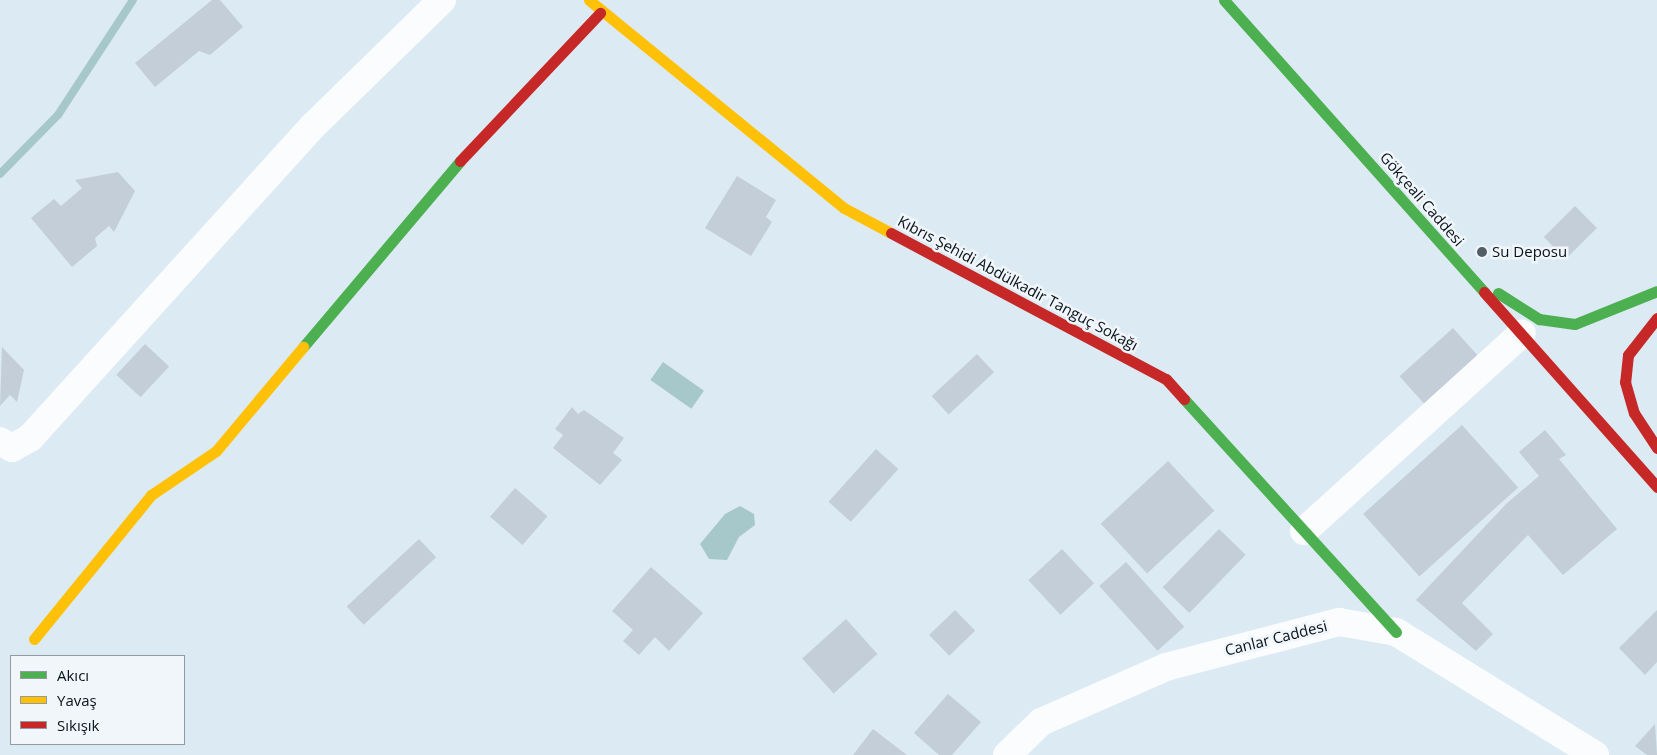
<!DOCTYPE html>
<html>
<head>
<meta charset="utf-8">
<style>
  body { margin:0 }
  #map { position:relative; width:1657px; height:755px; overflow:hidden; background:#dceaf3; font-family:"Open Sans",sans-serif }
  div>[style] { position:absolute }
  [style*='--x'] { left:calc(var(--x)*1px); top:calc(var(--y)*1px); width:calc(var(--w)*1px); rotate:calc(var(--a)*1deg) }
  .water>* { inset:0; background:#a6c8ca; transform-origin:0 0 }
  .stream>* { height:8px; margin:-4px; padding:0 4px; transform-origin:4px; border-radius:4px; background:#a6c8ca }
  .building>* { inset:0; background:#c4ced8; transform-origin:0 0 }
  .street>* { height:28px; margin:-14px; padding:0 14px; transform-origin:14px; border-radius:14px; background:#fafcfd }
  .fast>* { height:11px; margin:-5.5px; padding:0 5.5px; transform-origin:5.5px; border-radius:5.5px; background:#4caf50 }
  .slow>* { height:11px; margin:-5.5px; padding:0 5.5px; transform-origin:5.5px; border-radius:5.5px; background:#ffc107 }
  .jam>* { height:11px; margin:-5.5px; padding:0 5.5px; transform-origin:5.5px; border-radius:5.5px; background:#c62828 }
  .dots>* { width:14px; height:14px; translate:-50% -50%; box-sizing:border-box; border:2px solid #f0f6fa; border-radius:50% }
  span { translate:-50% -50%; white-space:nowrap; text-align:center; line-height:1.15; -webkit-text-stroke:5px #f0f6fa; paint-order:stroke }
  .street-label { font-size:15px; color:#071219 }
  .poi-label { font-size:15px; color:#071219 }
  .left { translate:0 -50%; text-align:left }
  .legend { position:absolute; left:10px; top:655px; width:175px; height:90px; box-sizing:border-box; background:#f0f6fa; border:1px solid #939ba0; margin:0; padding:6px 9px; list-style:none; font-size:15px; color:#071219 }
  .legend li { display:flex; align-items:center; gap:10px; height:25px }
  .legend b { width:25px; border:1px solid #939ba0 }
</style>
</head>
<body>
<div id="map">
  <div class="water">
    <div style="left:663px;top:362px;width:50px;height:22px;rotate:35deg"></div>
    <div style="clip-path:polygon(740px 506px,754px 514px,755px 525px,739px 537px,727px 560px,709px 559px,700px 544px,725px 514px)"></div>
  </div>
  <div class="stream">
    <div style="--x:0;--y:174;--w:83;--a:-45.5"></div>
    <div style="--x:58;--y:115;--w:137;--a:-56.9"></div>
  </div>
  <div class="building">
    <div style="clip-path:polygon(212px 0,220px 0,243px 27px,210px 55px,199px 51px,155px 87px,135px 63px)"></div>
    <div style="clip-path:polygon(118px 172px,135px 191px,114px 232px,109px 226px,95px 238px,97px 246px,72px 267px,31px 218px,54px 199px,61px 206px,82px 188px,75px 180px)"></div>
    <div style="clip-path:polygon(737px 176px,776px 200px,766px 217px,772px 222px,751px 256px,705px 228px)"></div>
    <div style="left:1575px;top:206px;width:31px;height:44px;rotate:45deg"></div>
    <div style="left:1453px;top:328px;width:43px;height:72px;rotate:48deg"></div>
    <div style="left:145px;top:344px;width:33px;height:42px;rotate:43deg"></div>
    <div style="clip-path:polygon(2px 347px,24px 370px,17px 402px,10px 395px,0 406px)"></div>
    <div style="left:977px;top:354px;width:25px;height:62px;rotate:47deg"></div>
    <div style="clip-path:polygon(572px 407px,578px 414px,584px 410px,624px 438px,613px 453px,622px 460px,600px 485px,553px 448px,563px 435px,555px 429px)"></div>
    <div style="left:1462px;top:425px;width:84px;height:133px;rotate:48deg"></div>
    <div style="clip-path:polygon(1545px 430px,1566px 455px,1559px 459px,1617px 529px,1563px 575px,1528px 535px,1462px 603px,1493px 634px,1476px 651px,1416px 600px,1506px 504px,1539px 476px,1519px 452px)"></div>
    <div style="left:876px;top:449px;width:30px;height:71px;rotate:42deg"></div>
    <div style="left:1168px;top:461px;width:68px;height:92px;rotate:47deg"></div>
    <div style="left:515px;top:488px;width:43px;height:38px;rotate:41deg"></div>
    <div style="left:1219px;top:529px;width:37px;height:81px;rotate:44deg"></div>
    <div style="left:419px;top:539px;width:25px;height:99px;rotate:47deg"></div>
    <div style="left:1062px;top:549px;width:47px;height:46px;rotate:47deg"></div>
    <div style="left:1126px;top:562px;width:87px;height:36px;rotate:48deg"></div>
    <div style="clip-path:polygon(651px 567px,703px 613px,669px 651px,655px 637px,639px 655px,623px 641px,633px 630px,612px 611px)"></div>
    <div style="left:955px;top:610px;width:29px;height:36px;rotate:46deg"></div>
    <div style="clip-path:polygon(1657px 610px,1657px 662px,1645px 675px,1619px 648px)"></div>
    <div style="left:846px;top:619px;width:47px;height:59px;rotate:48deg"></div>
    <div style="clip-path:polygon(948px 694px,981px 722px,952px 755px,939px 755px,914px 733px)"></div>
    <div style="clip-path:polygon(1655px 724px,1657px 755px,1647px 755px,1635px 746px)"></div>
    <div style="clip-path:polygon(873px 729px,907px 755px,853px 755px)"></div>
  </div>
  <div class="street">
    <div style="--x:0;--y:441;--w:14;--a:30"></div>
    <div style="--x:12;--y:448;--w:21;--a:-29"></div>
    <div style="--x:30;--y:438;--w:423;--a:-47.8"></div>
    <div style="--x:314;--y:125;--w:179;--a:-44.3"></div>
    <div style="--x:1304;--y:531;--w:294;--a:-42.2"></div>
    <div style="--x:1007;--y:755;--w:47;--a:-44.1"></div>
    <div style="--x:1041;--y:722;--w:137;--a:-23.7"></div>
    <div style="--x:1166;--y:667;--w:179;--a:-14.6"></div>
    <div style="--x:1339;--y:622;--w:58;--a:10"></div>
    <div style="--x:1396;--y:632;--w:234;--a:31.7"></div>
  </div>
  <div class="fast">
    <div style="--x:1224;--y:0;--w:391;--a:48.3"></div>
    <div style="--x:1498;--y:293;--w:49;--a:32.4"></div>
    <div style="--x:1539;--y:319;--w:36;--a:8"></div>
    <div style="--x:1575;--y:324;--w:88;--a:-21.9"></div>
    <div style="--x:303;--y:347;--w:243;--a:-49.8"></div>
    <div style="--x:1184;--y:399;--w:315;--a:47.7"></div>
  </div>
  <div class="slow">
    <div style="--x:589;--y:0;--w:329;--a:39.2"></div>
    <div style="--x:844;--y:208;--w:53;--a:28"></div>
    <div style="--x:34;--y:639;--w:186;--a:-50.9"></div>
    <div style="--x:151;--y:495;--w:78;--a:-34.1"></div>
    <div style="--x:216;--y:451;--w:136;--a:-50.1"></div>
  </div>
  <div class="jam">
    <div style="--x:460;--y:161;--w:204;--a:-46.6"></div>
    <div style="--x:891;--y:233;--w:311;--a:28"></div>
    <div style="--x:1166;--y:379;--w:27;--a:48"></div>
    <div style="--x:1484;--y:292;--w:261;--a:48.4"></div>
    <div style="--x:1657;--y:318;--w:47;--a:128.1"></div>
    <div style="--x:1628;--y:355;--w:27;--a:96"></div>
    <div style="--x:1625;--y:382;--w:32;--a:74"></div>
    <div style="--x:1634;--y:413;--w:42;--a:56.7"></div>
  </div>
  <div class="dots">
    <div style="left:1482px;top:252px;background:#525e65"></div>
  </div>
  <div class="street-label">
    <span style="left:1422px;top:199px;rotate:49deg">Gökçeali Caddesi</span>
    <span style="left:1018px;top:283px;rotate:28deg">Kıbrıs Şehidi Abdülkadir Tanguç Sokağı</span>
    <span style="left:1276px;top:638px;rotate:-14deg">Canlar Caddesi</span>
  </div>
  <div class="poi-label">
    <span class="left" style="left:1492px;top:252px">Su Deposu</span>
  </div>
  <ul class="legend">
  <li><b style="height:6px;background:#4caf50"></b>Akıcı</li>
  <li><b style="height:6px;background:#ffc107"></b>Yavaş</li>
  <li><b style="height:6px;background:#c62828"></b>Sıkışık</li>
  </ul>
</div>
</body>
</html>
